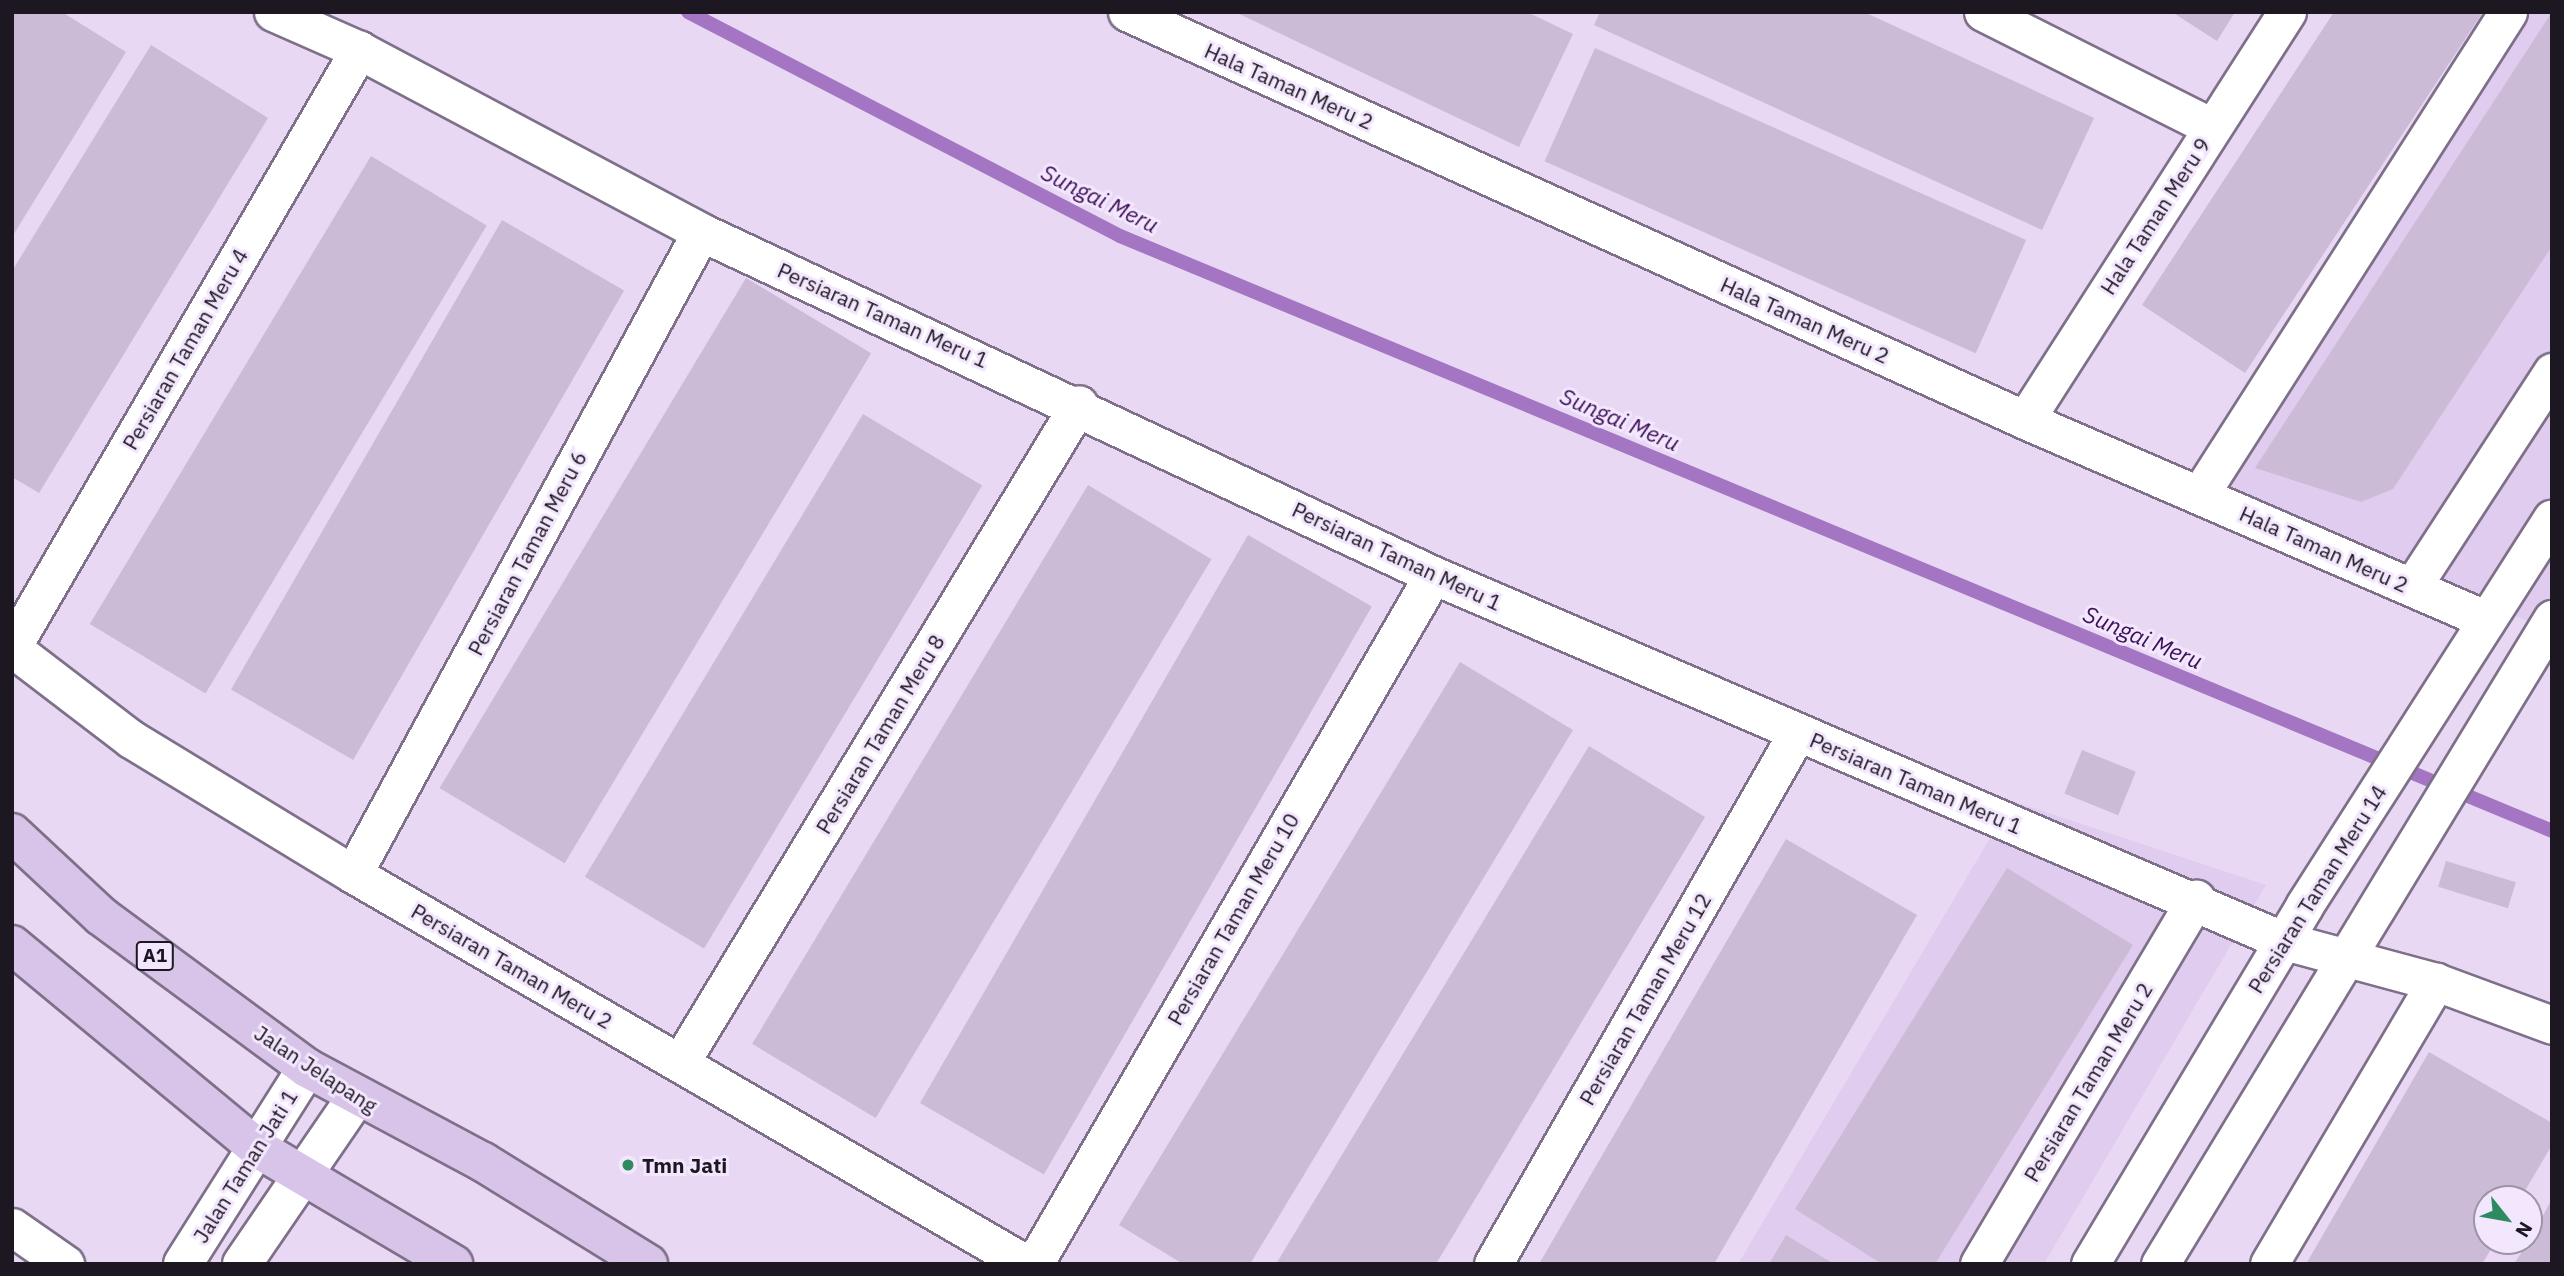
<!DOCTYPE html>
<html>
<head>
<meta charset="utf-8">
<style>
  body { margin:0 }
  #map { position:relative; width:2564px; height:1276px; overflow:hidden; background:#e8d8f4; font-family:"IBM Plex Sans",sans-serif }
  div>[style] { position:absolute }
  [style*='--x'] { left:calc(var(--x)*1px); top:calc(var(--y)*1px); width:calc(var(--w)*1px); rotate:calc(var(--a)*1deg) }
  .built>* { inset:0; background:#e0ccef }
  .stream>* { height:14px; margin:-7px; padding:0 7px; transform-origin:7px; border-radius:7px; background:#a375c3 }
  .building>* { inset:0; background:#cbbbd7; transform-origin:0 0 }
  .roads { filter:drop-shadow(2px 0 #7e7089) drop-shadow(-2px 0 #7e7089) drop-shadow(0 2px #7e7089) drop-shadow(0 -2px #7e7089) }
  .minor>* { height:37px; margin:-18.5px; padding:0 18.5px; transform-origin:18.5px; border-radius:18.5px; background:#fff }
  .tertiary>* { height:38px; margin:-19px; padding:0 19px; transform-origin:19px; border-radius:19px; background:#fff }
  .primary>* { height:38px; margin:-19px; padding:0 19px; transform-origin:19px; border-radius:19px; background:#d8c4e8 }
  .dots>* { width:19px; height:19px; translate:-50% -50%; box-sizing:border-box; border:4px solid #f3e7fe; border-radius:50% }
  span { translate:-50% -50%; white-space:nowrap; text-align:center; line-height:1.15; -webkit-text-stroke:6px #f3e7fe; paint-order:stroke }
  .shield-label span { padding:2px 5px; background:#f3e7fe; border:2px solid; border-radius:5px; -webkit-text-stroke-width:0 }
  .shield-label { font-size:19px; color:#1d1721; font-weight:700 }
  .street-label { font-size:21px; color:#1d1721 }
  .poi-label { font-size:21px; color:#1d1721; font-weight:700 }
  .left { translate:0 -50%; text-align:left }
  .water-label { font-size:23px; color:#3e1058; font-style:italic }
  .frame { position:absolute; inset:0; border:14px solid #1d1721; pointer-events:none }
  .north { position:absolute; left:2473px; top:1185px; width:70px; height:70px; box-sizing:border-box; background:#f3e7fe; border:2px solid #9d94a6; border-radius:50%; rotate:121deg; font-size:19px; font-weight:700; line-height:28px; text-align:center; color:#1d1721 }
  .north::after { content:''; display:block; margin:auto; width:24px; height:32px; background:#2e8a61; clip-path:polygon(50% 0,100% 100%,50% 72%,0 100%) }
</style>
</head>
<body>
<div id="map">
  <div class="built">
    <div style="clip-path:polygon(2517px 12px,2552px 12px,2552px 630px,2199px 494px)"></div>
    <div style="clip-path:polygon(2012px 801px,2266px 885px,2044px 1264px,1738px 1264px)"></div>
  </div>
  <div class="stream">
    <div style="--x:688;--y:12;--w:487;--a:27.4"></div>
    <div style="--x:1120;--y:236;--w:1551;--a:22.56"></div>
  </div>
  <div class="building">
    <div style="clip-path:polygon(12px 12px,62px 12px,126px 52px,12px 237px)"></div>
    <div style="clip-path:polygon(1235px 12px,1527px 12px,1573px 34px,1519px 147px)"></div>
    <div style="clip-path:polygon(1600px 12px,1864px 12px,2094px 118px,2042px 230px,1594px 25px)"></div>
    <div style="clip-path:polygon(2172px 12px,2235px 12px,2217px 41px)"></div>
    <div style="clip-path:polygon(2334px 12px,2483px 12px,2245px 373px,2142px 305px)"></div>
    <div style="clip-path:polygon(2552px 12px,2552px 246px,2393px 489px,2361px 502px,2255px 468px)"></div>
    <div style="clip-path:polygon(151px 45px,268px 118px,39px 493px,12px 477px,12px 271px)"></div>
    <div style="left:1595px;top:48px;width:472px;height:124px;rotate:24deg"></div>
    <div style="left:371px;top:156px;width:135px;height:546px;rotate:31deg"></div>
    <div style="left:502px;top:220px;width:141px;height:542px;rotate:30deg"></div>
    <div style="left:746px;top:278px;width:146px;height:595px;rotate:31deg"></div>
    <div style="left:863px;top:414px;width:139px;height:540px;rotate:31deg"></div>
    <div style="left:1088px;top:485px;width:144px;height:652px;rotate:31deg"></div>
    <div style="left:1248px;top:535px;width:143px;height:656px;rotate:30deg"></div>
    <div style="clip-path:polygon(1460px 662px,1573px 730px,1250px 1264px,1183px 1264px,1119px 1225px)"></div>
    <div style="clip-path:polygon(1589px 746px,1705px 817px,1436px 1264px,1276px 1264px)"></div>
    <div style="left:2082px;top:750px;width:58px;height:47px;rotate:22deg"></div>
    <div style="clip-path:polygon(1786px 839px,1917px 915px,1714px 1264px,1539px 1264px)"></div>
    <div style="left:2446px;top:861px;width:73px;height:27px;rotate:17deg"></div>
    <div style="clip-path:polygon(2007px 868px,2133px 945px,1935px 1264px,1882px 1264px,1795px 1209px)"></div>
    <div style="clip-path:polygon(2429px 1052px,2552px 1123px,2552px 1145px,2520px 1199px,2487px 1199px,2487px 1241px,2496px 1241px,2482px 1264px,2306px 1264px)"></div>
    <div style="clip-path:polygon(2552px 1199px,2552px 1264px,2514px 1264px,2529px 1241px)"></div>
    <div style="clip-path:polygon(1786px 1235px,1834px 1264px,1769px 1264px)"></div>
  </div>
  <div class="roads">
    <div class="minor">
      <div style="--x:273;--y:12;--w:94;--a:23.8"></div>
      <div style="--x:359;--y:50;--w:387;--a:28"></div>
      <div style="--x:701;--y:232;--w:808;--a:25.11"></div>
      <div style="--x:1433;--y:575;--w:926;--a:23.27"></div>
      <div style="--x:2284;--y:941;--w:157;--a:15.1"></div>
      <div style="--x:2436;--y:982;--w:124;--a:20.3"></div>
      <div style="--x:1127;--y:12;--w:986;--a:24.43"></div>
      <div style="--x:2025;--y:420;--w:503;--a:23.41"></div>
      <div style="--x:1983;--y:12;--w:256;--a:26.7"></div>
      <div style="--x:2025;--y:420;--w:485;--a:-57.3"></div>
      <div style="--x:2200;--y:494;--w:572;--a:-57.42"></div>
      <div style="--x:2412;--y:587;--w:257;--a:-56.9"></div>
      <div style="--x:12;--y:647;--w:691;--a:-59.83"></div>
      <div style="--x:12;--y:648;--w:150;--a:37.4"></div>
      <div style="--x:131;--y:739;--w:260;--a:31.3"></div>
      <div style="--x:353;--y:874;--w:778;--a:30.09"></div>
      <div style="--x:353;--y:874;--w:730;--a:-61.54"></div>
      <div style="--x:680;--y:1063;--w:770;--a:-58.81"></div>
      <div style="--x:12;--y:1227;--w:65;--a:34.9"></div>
      <div style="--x:1034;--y:1264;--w:796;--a:-59.92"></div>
      <div style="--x:1493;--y:1264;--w:612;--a:-60.21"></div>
      <div style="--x:1979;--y:1264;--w:425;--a:-59.3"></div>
      <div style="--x:2090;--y:1264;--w:417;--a:-59.1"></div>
      <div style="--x:2304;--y:906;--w:460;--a:-57.4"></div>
      <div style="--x:2160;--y:1264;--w:755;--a:-58.71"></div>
      <div style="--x:2269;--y:1264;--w:328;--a:-59.4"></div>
    </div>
    <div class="tertiary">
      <div style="--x:183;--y:1264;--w:232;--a:-57.7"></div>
      <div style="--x:242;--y:1264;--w:200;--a:-55.6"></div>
    </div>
    <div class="primary">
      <div style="--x:12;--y:833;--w:122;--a:43"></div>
      <div style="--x:101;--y:916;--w:256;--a:36.4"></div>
      <div style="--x:307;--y:1068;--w:200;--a:28.1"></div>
      <div style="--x:483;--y:1162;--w:194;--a:31.7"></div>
      <div style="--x:12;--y:945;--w:318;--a:39.6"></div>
      <div style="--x:257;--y:1148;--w:228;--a:30.6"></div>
    </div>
  </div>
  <div class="dots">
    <div style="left:628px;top:1165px;background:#2e8a61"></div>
  </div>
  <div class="shield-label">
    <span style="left:155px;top:956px">A1</span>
  </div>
  <div class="street-label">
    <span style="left:1289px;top:86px;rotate:24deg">Hala Taman Meru 2</span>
    <span style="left:2155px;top:216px;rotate:-57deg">Hala Taman Meru 9</span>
    <span style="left:883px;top:315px;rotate:24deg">Persiaran Taman Meru 1</span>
    <span style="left:1805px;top:320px;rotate:24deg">Hala Taman Meru 2</span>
    <span style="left:185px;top:349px;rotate:-60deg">Persiaran Taman Meru 4</span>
    <span style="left:2324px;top:549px;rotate:24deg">Hala Taman Meru 2</span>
    <span style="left:527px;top:553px;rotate:-62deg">Persiaran Taman Meru 6</span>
    <span style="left:1397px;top:556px;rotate:25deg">Persiaran Taman Meru 1</span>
    <span style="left:880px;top:734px;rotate:-59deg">Persiaran Taman Meru 8</span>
    <span style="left:1916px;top:783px;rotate:23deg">Persiaran Taman Meru 1</span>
    <span style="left:2317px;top:889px;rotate:-58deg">Persiaran Taman Meru 14</span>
    <span style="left:1233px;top:919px;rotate:-60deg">Persiaran Taman Meru 10</span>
    <span style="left:512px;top:966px;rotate:30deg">Persiaran Taman Meru 2</span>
    <span style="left:1645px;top:999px;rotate:-60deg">Persiaran Taman Meru 12</span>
    <span style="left:316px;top:1069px;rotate:33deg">Jalan Jelapang</span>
    <span style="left:2088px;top:1082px;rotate:-59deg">Persiaran Taman Meru 2</span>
    <span style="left:245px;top:1166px;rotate:-58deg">Jalan Taman Jati 1</span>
  </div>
  <div class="poi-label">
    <span class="left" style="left:642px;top:1165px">Tmn Jati</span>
  </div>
  <div class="water-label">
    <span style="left:1100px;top:198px;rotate:26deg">Sungai Meru</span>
    <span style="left:1620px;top:419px;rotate:23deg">Sungai Meru</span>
    <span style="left:2143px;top:637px;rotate:23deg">Sungai Meru</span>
  </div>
  <div class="frame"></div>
  <div class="north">N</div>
</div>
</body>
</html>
